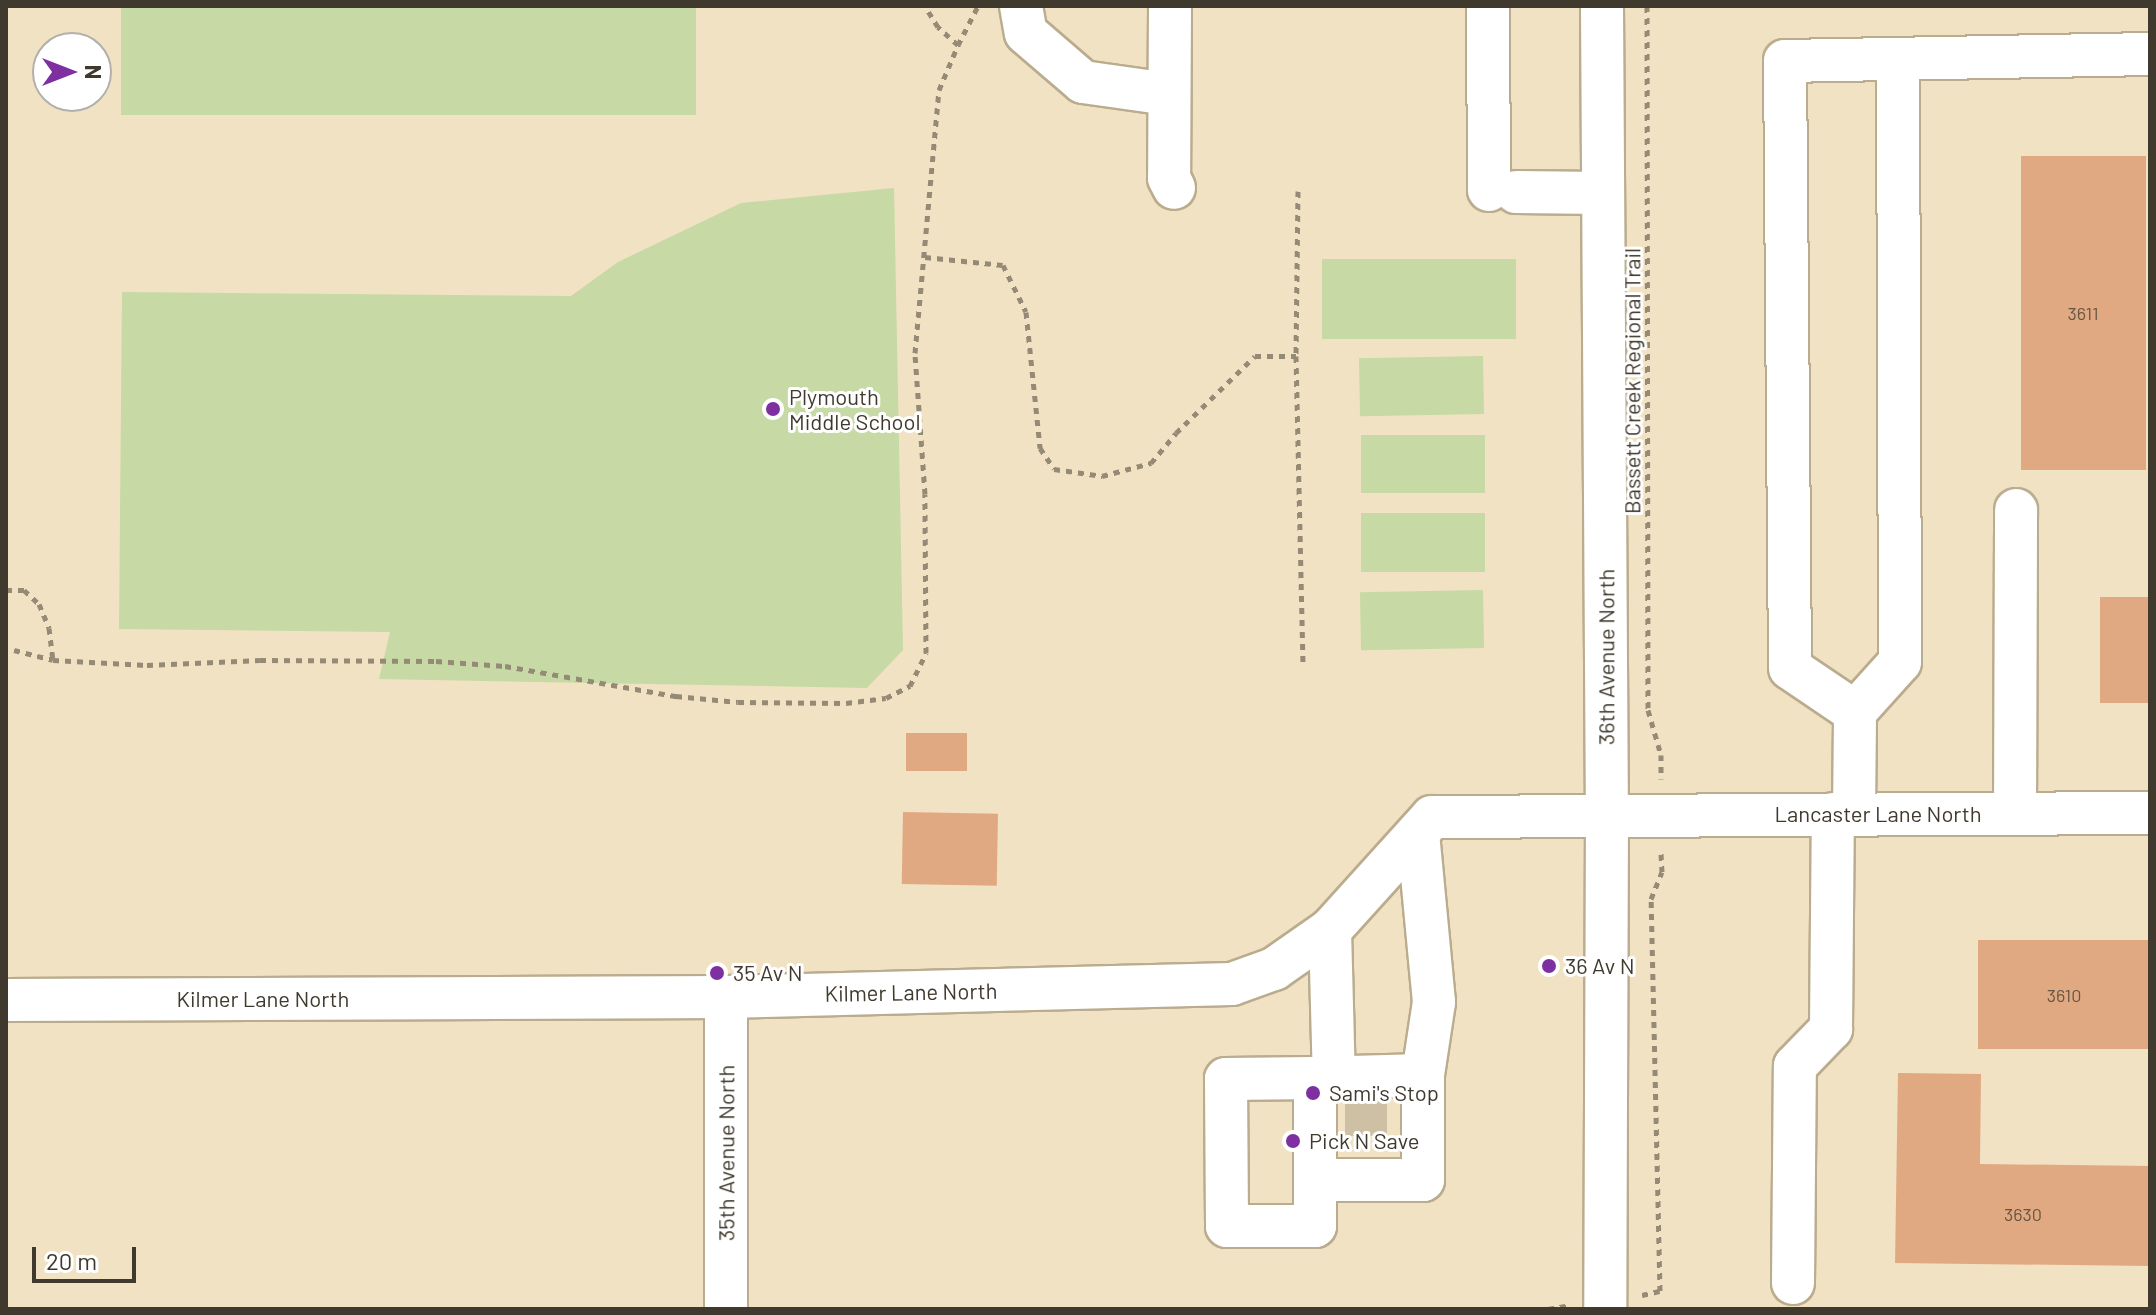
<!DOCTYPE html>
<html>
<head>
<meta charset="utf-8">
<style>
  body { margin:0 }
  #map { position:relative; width:2156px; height:1315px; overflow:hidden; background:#f1e2c3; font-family:Barlow,sans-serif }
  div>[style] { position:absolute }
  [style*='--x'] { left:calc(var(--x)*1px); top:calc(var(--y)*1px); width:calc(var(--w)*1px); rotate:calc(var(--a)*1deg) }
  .green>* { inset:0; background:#c7d9a4; transform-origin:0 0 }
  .building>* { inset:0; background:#e0a982; transform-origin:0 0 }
  .minor-tunnel>* { height:42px; margin-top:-21px; transform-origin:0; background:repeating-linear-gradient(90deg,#cec0a5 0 42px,transparent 0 63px) }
  .path>* { height:5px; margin-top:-2.5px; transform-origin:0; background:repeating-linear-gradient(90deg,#948a75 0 6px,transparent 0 12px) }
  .roads { filter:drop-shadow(2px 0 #baac8e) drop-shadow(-2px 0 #baac8e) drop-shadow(0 2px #baac8e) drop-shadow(0 -2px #baac8e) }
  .minor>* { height:42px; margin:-21px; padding:0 21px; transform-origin:21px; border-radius:21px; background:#fff }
  .dots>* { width:22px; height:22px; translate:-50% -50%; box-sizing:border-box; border:4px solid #fff; border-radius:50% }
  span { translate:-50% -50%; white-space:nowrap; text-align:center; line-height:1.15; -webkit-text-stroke:6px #fff; paint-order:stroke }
  .number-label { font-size:18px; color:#685643 }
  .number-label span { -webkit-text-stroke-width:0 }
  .street-label { font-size:22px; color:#403a2e }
  .poi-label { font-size:22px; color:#403a2e }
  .left { translate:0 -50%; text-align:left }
  .frame { position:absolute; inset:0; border:8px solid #403a2e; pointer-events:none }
  .north { position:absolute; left:32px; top:32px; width:80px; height:80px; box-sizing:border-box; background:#fff; border:2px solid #b3b0ab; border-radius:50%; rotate:90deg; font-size:22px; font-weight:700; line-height:32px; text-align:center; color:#403a2e }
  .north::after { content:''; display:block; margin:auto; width:28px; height:36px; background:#7e30a1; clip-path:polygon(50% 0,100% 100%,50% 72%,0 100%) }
  .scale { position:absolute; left:32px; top:1247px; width:104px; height:36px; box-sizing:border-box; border:4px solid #403a2e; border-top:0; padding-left:10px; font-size:24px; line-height:28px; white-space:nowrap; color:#403a2e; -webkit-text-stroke:6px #fff; paint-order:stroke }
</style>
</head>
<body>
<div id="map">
  <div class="green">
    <div style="left:121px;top:6px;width:575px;height:109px"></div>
    <div style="clip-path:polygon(894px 188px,903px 650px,867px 688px,379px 679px,390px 632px,119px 629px,122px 292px,571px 296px,618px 262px,741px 203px)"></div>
    <div style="left:1322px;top:259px;width:194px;height:80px"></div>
    <div style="left:1483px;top:356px;width:58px;height:124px;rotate:89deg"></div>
    <div style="left:1485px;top:435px;width:58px;height:124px;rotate:90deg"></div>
    <div style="left:1485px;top:513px;width:59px;height:124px;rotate:90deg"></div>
    <div style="left:1483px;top:590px;width:58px;height:123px;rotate:89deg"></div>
  </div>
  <div class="building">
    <div style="left:2021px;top:156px;width:125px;height:314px"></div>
    <div style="left:2100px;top:597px;width:50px;height:106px"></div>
    <div style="left:906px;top:733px;width:61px;height:38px"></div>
    <div style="left:903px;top:812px;width:95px;height:72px;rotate:1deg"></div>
    <div style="left:2150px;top:940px;width:109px;height:172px;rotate:90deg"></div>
    <div style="clip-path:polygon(1898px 1073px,1981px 1074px,1980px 1164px,2150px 1166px,2150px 1266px,1895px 1263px)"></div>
  </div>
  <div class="minor-tunnel">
    <div style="--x:1366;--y:1094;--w:72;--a:90"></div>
  </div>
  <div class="path">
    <div style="--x:1647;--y:6;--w:704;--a:89.92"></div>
    <div style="--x:1648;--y:710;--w:47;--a:73.9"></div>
    <div style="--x:1661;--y:755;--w:24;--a:90"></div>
    <div style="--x:958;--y:45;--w:44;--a:-62.9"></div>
    <div style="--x:1298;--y:191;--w:165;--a:90.7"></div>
    <div style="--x:1296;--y:356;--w:307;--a:88.7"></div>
    <div style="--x:925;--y:257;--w:78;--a:5.9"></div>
    <div style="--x:1003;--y:265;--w:52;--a:63.9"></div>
    <div style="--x:1026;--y:312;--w:137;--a:84.1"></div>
    <div style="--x:1040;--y:448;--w:25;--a:56"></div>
    <div style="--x:1054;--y:469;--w:49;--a:8.3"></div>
    <div style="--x:1102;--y:476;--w:51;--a:-14.9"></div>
    <div style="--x:1151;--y:463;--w:39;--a:-50"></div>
    <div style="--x:1176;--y:433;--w:110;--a:-44.3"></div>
    <div style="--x:1255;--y:356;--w:41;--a:0"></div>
    <div style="--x:6;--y:590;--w:18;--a:0"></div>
    <div style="--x:24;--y:590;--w:21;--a:43"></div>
    <div style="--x:39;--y:604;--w:26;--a:67"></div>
    <div style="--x:49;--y:628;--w:32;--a:83"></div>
    <div style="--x:14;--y:650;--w:40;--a:14.4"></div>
    <div style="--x:53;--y:660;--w:94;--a:3"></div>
    <div style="--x:147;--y:665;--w:113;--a:-2.5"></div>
    <div style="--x:260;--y:660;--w:176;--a:0.3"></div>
    <div style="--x:436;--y:661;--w:69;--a:4.1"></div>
    <div style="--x:505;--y:666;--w:174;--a:10"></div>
    <div style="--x:676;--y:696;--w:62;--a:5.5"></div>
    <div style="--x:738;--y:702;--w:108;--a:0.5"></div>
    <div style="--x:846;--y:703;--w:40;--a:-7.1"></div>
    <div style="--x:886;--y:698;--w:27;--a:-27"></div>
    <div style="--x:910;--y:686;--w:37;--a:-64"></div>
    <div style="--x:926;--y:653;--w:159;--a:-90.4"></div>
    <div style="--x:925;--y:494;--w:141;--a:-94.1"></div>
    <div style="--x:915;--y:353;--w:264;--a:-84.8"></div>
    <div style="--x:939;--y:90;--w:49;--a:-67.1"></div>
    <div style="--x:958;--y:45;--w:27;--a:-138"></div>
    <div style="--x:938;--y:27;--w:25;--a:-122"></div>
    <div style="--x:1642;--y:1295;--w:18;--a:-13"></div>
    <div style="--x:1660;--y:1291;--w:392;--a:-91.3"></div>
    <div style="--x:1651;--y:899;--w:29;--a:-68"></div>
    <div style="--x:1662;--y:872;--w:19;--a:-93"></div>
    <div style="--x:1548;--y:1309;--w:22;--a:-10"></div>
  </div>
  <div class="roads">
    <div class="minor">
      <div style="--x:1021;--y:6;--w:27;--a:80"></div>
      <div style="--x:1026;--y:33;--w:75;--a:40.7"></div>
      <div style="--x:1083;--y:82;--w:86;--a:8"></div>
      <div style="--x:1170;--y:6;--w:172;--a:90.3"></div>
      <div style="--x:1169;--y:178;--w:11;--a:63"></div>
      <div style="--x:1488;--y:6;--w:184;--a:89.7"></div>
      <div style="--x:1602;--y:6;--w:809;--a:89.65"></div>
      <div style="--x:1607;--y:815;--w:494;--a:90.2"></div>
      <div style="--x:1898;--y:60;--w:602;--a:89.81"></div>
      <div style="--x:1900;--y:662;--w:67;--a:132"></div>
      <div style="--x:1855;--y:712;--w:78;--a:-145.9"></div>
      <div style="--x:1790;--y:668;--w:607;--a:-90.47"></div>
      <div style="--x:1785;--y:61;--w:365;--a:-1.1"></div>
      <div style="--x:1516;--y:192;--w:86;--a:0.7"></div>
      <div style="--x:1854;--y:814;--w:102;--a:-89.4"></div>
      <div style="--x:2015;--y:814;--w:304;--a:-89.8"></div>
      <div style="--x:1418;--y:833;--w:170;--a:84.6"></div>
      <div style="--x:1434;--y:1002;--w:74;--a:98.6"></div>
      <div style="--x:1423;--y:1075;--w:105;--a:90"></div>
      <div style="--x:1423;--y:1180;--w:108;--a:180"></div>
      <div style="--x:1315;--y:1180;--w:102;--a:-90"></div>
      <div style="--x:1315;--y:1078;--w:108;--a:-1.6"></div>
      <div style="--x:1330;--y:930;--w:148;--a:88.5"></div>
      <div style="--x:726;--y:997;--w:312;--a:90"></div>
      <div style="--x:6;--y:1000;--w:720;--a:-0.24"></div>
      <div style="--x:726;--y:997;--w:506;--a:-1.47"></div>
      <div style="--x:1232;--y:984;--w:45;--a:-19.7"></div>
      <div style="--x:1274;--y:969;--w:68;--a:-34.9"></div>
      <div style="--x:1330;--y:930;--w:152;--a:-47.9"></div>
      <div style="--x:1432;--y:817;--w:718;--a:-0.32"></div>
      <div style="--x:1315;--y:1078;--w:89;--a:179.4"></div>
      <div style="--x:1226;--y:1079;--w:147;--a:89.6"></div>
      <div style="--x:1227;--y:1226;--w:88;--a:0"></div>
      <div style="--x:1315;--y:1226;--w:46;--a:-90"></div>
      <div style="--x:1793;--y:1283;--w:217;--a:-89.5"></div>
      <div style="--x:1795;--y:1066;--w:52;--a:-45.8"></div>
      <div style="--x:1831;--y:1029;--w:215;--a:-89.5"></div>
    </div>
  </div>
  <div class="dots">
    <div style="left:773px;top:409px;background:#7e30a1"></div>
    <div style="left:1549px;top:966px;background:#7e30a1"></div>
    <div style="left:717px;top:973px;background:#7e30a1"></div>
    <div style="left:1313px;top:1093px;background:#7e30a1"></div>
    <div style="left:1293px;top:1141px;background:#7e30a1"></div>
  </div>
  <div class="number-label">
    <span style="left:2083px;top:313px">3611</span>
    <span style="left:2064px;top:995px">3610</span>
    <span style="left:2023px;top:1214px">3630</span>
  </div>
  <div class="street-label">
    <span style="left:1632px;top:381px;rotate:-90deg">Bassett Creek Regional Trail</span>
    <span style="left:1606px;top:657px;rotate:-90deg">36th Avenue North</span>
    <span style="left:1878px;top:814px">Lancaster Lane North</span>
    <span style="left:911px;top:992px;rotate:-1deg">Kilmer Lane North</span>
    <span style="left:263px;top:999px">Kilmer Lane North</span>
    <span style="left:726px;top:1153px;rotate:-90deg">35th Avenue North</span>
  </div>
  <div class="poi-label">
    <span class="left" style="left:789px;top:409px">Plymouth<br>Middle School</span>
    <span class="left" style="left:1565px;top:966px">36 Av N</span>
    <span class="left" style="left:733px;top:973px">35 Av N</span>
    <span class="left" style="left:1329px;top:1093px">Sami's Stop</span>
    <span class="left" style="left:1309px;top:1141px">Pick N Save</span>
  </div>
  <div class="frame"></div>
  <div class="north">N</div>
  <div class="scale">20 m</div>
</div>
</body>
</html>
